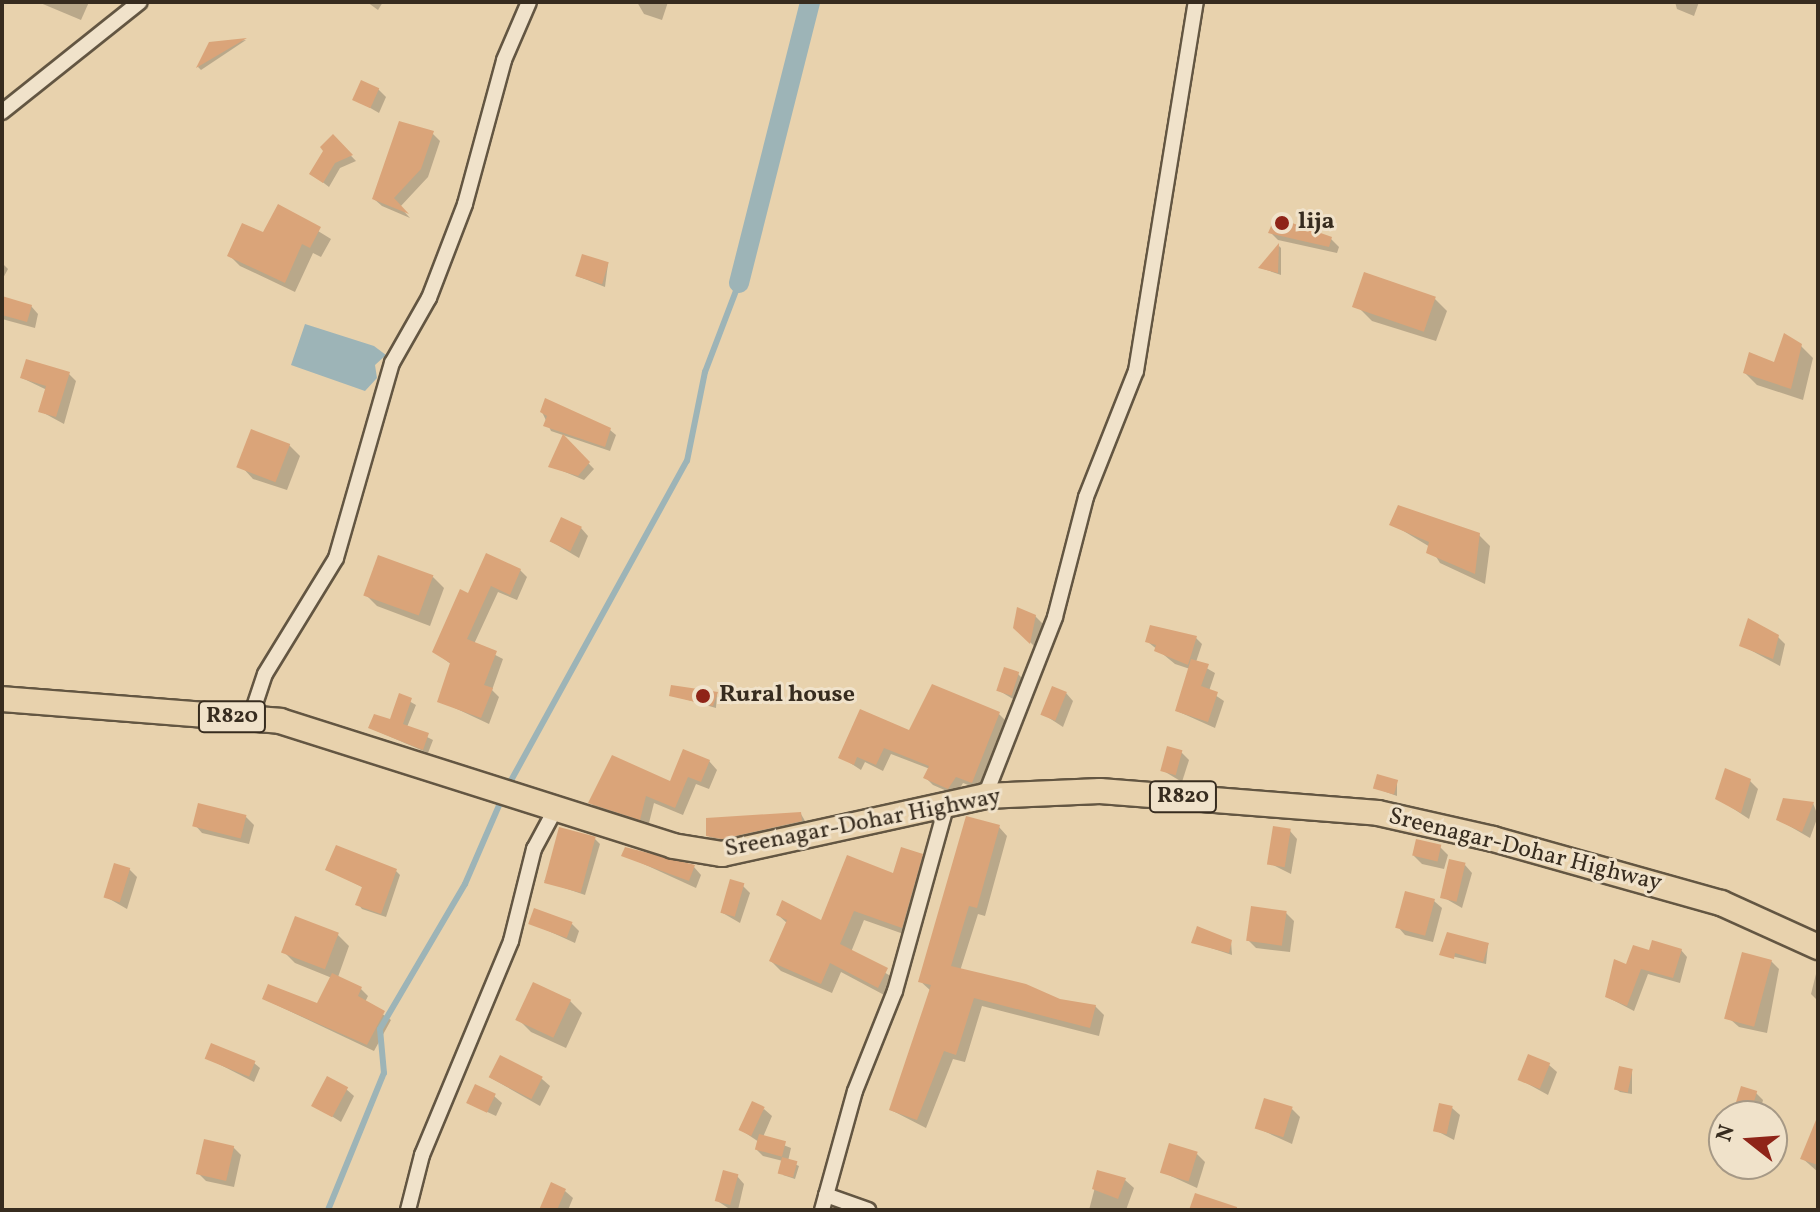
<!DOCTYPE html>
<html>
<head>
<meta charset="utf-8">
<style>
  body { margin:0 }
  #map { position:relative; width:1820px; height:1212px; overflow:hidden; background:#e8d2ad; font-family:Vollkorn,serif }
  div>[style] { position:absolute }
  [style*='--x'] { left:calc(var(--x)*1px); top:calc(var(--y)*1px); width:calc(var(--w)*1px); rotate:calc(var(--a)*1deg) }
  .water>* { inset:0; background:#9db4b7 }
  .shadow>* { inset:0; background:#0003 }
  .stream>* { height:6px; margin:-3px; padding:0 3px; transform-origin:3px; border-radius:3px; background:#9db4b7 }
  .canal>* { height:20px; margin:-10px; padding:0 10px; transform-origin:10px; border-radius:10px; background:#9db4b7 }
  .building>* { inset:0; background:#daa479; transform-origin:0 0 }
  .roads { filter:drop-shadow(2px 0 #635642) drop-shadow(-2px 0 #635642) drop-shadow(0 2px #635642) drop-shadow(0 -2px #635642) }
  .street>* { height:14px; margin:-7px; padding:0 7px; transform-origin:7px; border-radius:7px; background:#f0e2ca }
  .primary>* { height:24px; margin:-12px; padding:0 12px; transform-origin:12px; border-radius:12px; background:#e8d2ad }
  .dots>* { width:22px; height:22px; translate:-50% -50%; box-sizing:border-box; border:4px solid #f0e2ca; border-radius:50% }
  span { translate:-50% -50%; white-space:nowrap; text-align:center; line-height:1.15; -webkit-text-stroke:6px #f0e2ca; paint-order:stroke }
  .shield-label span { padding:2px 6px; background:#f0e2ca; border:2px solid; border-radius:6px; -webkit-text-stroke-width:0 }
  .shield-label { font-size:22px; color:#372c1f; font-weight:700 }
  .poi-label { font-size:24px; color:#372c1f; font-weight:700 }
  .left { translate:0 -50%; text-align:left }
  .street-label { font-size:24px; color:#372c1f }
  .frame { position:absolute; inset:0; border:4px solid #372c1f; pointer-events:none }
  .north { position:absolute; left:1708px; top:1100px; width:80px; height:80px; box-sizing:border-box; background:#f0e2ca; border:2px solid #a69986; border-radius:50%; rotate:287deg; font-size:22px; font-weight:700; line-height:32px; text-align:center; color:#372c1f }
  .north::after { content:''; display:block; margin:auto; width:28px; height:36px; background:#8f2418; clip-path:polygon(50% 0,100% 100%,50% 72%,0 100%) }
</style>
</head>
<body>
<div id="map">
  <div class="water">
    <div style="clip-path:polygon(305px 324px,374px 346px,386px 355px,375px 365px,377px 378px,365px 391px,291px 365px)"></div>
  </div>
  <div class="shadow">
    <div style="clip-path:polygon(38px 2px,89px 2px,81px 20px)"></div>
    <div style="clip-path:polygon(367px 2px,383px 2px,378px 10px)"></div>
    <div style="clip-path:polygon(637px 2px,668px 2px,662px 20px,644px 14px)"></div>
    <div style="clip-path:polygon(1675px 2px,1699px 2px,1694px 16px,1677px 9px)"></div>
    <div style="clip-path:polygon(246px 40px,201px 70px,198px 67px,210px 44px)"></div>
    <div style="clip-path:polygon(378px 89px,386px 97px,379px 113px,355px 99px)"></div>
    <div style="clip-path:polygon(432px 133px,440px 141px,428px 177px,400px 207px,410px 218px,382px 206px,374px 199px)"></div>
    <div style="clip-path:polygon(333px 137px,356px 161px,340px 168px,329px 187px,312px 174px)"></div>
    <div style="clip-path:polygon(279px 207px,331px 239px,321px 257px,313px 253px,295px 292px,240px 266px,229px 255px,264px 235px)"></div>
    <div style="clip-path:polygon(1270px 232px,1331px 239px,1339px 247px,1337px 253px,1278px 240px)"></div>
    <div style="clip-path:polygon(1279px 246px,1281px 248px,1281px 275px,1261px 268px)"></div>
    <div style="clip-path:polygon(2px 263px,8px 269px,2px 280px)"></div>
    <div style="clip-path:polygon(608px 264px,605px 287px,577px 276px)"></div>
    <div style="clip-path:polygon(2px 298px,31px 306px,38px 314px,35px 328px,2px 319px)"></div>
    <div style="clip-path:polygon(1435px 299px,1447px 311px,1436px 341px,1372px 321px,1360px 309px)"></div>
    <div style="clip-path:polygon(1801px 346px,1813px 358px,1803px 400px,1757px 385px,1745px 373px,1776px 364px)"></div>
    <div style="clip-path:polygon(69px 374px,76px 381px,64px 424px,40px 411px,47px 390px,22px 378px)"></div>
    <div style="clip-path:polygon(542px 412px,610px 430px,616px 435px,610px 451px,551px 431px)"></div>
    <div style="clip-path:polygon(563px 437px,594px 469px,584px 480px,551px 466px)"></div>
    <div style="clip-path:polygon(289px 445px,300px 456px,287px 490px,253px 479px,242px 467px)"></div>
    <div style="clip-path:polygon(1392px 524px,1479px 535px,1490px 546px,1485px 584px,1440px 563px,1430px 547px)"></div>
    <div style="clip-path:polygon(581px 528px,588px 536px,579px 558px,552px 542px)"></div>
    <div style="clip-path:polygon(520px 570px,527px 577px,517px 600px,498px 592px,474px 644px,503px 659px,492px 690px,499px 697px,489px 724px,440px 701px,452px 665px,435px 652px,469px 596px)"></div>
    <div style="clip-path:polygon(433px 577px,444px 588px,430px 626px,377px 606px,366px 595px)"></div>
    <div style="clip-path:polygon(1035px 616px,1043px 624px,1037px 649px,1015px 627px)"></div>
    <div style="clip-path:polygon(1778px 637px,1785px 644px,1780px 666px,1741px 645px)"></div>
    <div style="clip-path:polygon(1196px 638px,1202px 644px,1196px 662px,1215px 673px,1209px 691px,1224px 701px,1215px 728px,1177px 711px,1190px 669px,1175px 664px,1148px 642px)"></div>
    <div style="clip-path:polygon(1018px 674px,1026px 682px,1018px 702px,998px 690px)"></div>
    <div style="clip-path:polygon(1066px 693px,1073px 701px,1063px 727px,1043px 714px)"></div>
    <div style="clip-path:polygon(717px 694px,716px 708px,671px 695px)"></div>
    <div style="clip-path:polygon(400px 696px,416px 705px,407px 727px,433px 740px,428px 753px,370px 728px,391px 722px)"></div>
    <div style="clip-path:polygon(999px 714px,1006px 721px,979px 789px,963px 783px,956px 795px,933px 785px,926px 778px,930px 769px,891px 754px,883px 771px,865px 762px,861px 770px,841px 757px,910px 732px)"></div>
    <div style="clip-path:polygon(1181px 752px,1189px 760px,1182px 782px,1162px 770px)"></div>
    <div style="clip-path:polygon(709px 761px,717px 770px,709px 789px,696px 784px,683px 815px,654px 803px,648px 827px,599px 811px,591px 803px,672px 783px)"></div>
    <div style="clip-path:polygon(1397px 781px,1397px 796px,1375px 788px)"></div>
    <div style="clip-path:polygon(1750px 781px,1758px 789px,1749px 819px,1717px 798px)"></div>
    <div style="clip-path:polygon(1813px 803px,1818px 816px,1810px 838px,1779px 820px)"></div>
    <div style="clip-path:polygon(801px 814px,809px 828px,715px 843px,708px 835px)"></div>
    <div style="clip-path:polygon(246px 817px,254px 825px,249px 844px,202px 833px,195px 825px)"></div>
    <div style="clip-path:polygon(999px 827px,1007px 836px,985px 916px,978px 914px,960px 971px,1059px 1001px,1095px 1006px,1104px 1015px,1099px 1036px,982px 1006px,965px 1062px,953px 1059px,926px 1128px,891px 1110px,931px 991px,920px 981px)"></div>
    <div style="clip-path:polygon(1290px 831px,1297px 839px,1291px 874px,1269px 863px)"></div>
    <div style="clip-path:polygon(595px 839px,600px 844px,585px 895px,544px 881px)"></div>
    <div style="clip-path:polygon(1440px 847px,1448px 855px,1444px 869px,1422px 864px,1414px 856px)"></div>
    <div style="clip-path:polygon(624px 855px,694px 867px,701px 875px,696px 888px)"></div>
    <div style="clip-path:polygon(922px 856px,932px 866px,912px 937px,864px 920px,851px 952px,897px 980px,888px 997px,841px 972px,832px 993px,781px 971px,771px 961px,788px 924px,778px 915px,822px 922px)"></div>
    <div style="clip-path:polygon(1465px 865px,1472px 873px,1462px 908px,1441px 896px)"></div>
    <div style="clip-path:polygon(129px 869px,137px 877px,127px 909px,106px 897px)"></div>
    <div style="clip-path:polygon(327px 869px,396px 871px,400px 875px,386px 917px,362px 909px,358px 904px,364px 888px)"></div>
    <div style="clip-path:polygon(742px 885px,750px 893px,740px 923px,721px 912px)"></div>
    <div style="clip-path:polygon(1434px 901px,1442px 908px,1433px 942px,1405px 935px,1398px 927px)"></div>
    <div style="clip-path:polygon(1286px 913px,1294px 921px,1290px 952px,1256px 948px,1248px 940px)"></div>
    <div style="clip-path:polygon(531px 923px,571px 923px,579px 931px,575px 943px)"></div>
    <div style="clip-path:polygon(337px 934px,349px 946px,338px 977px,361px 989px,368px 996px,365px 1002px,391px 1020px,374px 1051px,264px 999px,318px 1005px,332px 978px,295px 963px,283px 951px)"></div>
    <div style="clip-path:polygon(1231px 941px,1232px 955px,1193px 942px)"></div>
    <div style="clip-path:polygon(1488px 945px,1486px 964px,1442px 954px)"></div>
    <div style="clip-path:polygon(1681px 950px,1687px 957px,1680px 983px,1648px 974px,1634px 1011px,1607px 997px,1627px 967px,1650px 953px)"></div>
    <div style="clip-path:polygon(1771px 961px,1779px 969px,1767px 1033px,1739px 1027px,1731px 1020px)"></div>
    <div style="clip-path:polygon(1816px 974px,1818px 974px,1818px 1001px,1811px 994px)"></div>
    <div style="clip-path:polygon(570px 1001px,582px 1013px,566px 1048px,531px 1032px,519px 1020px)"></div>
    <div style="clip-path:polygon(207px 1058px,254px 1063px,260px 1068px,254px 1082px)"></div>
    <div style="clip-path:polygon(1549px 1065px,1557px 1072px,1548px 1095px,1521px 1080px)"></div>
    <div style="clip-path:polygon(1632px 1071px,1632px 1094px,1620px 1092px,1616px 1089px)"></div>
    <div style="clip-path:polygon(491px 1078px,542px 1079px,550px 1086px,540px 1106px)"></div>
    <div style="clip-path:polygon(346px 1089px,354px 1096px,341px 1122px,314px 1105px)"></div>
    <div style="clip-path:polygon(1756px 1093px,1763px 1100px,1759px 1116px,1742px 1116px,1736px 1110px)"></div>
    <div style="clip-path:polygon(494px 1096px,502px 1103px,496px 1116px,468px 1103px)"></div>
    <div style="clip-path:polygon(1452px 1108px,1460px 1115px,1454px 1140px,1435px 1130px)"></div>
    <div style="clip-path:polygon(764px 1109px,772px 1116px,763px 1137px,791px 1148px,788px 1161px,799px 1166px,795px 1179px,783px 1175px,783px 1161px,763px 1156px,757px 1150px,759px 1142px,741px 1130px)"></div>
    <div style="clip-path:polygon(1292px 1109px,1300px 1117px,1292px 1144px,1257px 1128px)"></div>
    <div style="clip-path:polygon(1818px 1136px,1818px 1172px,1802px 1158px)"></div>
    <div style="clip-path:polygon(233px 1147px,241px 1155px,234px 1187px,206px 1181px,199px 1174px)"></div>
    <div style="clip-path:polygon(1197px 1154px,1205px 1162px,1197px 1188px,1162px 1172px)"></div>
    <div style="clip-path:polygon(1099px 1172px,1125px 1180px,1134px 1188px,1126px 1210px,1089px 1210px)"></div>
    <div style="clip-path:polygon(737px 1176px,744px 1184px,738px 1210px,731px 1210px,716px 1200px)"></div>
    <div style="clip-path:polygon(565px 1191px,573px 1198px,568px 1210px,541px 1210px)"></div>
  </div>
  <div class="stream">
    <div style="--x:508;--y:786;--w:371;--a:-61.2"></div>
    <div style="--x:687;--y:461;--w:91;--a:-78.6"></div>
    <div style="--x:705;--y:372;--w:95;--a:-69.1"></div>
    <div style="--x:328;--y:1210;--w:148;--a:-67.8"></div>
    <div style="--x:384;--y:1073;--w:44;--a:-95.2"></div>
    <div style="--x:380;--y:1029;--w:168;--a:-59.6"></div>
    <div style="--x:465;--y:884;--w:96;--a:-66.6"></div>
  </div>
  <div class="canal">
    <div style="--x:739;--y:283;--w:290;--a:-75.8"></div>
  </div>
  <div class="building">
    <div style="clip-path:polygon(247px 38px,196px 68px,209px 42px)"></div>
    <div style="left:361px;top:80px;width:20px;height:22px;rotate:24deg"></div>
    <div style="clip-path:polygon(399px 121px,434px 131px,421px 169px,394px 198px,409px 214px,372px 199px)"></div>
    <div style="clip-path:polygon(333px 134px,353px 155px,335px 163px,323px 183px,309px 174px,323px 151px,320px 147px)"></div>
    <div style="clip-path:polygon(278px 204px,321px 227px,310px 248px,302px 244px,285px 283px,227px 256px,242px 223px,263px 232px)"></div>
    <div style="clip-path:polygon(1275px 217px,1332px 237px,1329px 247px,1268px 233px)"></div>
    <div style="clip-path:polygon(1279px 243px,1278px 273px,1258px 268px)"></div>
    <div style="left:582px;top:254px;width:28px;height:23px;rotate:17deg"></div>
    <div style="left:1364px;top:272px;width:76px;height:37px;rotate:19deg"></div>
    <div style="clip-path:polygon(2px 296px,32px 305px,27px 322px,2px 315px)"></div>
    <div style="clip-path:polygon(1784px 333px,1802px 344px,1791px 389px,1743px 373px,1749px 352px,1774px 362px)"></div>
    <div style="clip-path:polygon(26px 359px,70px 372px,56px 417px,38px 412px,46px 386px,20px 378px)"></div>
    <div style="clip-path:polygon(545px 398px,611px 428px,605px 447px,543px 426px,547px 416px,540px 412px)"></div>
    <div style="left:251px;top:429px;width:42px;height:41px;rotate:21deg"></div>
    <div style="clip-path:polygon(563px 434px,590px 462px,578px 476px,548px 467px)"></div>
    <div style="clip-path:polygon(1398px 505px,1480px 533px,1475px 574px,1426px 553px,1429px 542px,1389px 525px)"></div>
    <div style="left:561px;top:517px;width:23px;height:27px;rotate:25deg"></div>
    <div style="clip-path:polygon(486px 553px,521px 569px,510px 595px,491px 586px,467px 639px,497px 651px,484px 685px,493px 688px,481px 718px,437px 702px,450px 663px,432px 652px,460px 589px,468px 593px)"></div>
    <div style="left:378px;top:555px;width:59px;height:43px;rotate:20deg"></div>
    <div style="clip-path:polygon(1017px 607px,1036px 615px,1030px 644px,1013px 628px)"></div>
    <div style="clip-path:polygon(1748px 618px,1779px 635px,1773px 659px,1739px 646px)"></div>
    <div style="clip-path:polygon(1150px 625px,1197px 636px,1188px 665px,1154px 651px,1156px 645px,1145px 642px)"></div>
    <div style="clip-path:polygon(1191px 659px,1209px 664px,1201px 686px,1218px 692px,1208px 722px,1175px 711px)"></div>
    <div style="left:1004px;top:667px;width:16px;height:25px;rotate:18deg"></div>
    <div style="clip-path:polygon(932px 684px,1000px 712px,972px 783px,956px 777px,948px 789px,923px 778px,929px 766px,884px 748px,876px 765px,857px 757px,854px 765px,838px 758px,860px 709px,909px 730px)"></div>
    <div style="clip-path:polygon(671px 685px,718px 692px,713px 706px,669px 696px)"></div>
    <div style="left:1052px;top:686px;width:16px;height:31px;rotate:22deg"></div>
    <div style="clip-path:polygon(399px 693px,412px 698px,403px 724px,429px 733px,423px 750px,368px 728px,374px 714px,390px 719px)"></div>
    <div style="left:1167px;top:746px;width:16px;height:26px;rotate:15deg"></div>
    <div style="clip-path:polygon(683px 749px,710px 760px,701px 782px,688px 777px,675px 808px,646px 796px,640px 820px,588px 803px,612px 755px,670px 781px)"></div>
    <div style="clip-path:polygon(1725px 768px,1751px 779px,1741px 813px,1715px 799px)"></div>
    <div style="left:1377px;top:774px;width:22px;height:15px;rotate:16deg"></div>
    <div style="clip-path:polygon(1783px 798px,1814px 802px,1802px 832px,1776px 820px)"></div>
    <div style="left:198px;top:803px;width:50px;height:24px;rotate:14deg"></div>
    <div style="clip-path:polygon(801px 812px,802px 821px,722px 839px,706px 836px,706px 818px)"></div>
    <div style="clip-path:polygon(966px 816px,1000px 825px,977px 908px,969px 906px,951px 966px,1026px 984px,1060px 999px,1096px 1005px,1090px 1028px,974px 998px,956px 1055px,944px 1051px,917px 1120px,889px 1110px,931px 985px,918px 982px)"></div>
    <div style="left:1273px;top:826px;width:18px;height:39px;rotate:9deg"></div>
    <div style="left:559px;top:827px;width:38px;height:58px;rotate:15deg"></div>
    <div style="left:1416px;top:839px;width:26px;height:17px;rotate:13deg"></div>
    <div style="clip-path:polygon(336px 845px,397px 869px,381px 914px,355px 905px,362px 887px,325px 870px)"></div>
    <div style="clip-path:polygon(625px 847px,695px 865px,689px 881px,621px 856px)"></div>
    <div style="clip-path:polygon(901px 847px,923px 854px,902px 928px,854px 911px,840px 944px,888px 968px,878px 988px,830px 963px,821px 984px,769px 961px,787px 920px,776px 915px,782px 900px,821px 920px,847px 855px,893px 873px)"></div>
    <div style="left:1449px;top:859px;width:17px;height:40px;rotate:13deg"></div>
    <div style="left:114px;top:863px;width:17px;height:36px;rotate:17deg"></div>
    <div style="left:730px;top:879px;width:15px;height:35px;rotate:16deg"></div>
    <div style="left:1405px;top:891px;width:31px;height:38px;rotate:15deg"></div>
    <div style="left:1251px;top:906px;width:36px;height:35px;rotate:8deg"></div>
    <div style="left:534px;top:908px;width:41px;height:17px;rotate:20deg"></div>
    <div style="left:295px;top:916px;width:47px;height:39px;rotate:21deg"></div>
    <div style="clip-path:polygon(1197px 926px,1232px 940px,1229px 953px,1191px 943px)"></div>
    <div style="clip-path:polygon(1447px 932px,1489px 943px,1483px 962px,1455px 953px,1454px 959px,1439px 955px)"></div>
    <div style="clip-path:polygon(1652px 940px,1682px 949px,1673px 978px,1641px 969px,1627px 1006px,1605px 997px,1614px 959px,1626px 964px,1633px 945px,1649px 950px)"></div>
    <div style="left:1742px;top:952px;width:31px;height:69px;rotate:15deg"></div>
    <div style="clip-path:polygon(332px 973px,362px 987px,358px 996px,385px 1011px,367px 1045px,262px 999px,268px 984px,317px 1003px)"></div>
    <div style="left:533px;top:982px;width:42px;height:42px;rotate:25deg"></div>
    <div style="left:211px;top:1043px;width:48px;height:17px;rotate:22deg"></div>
    <div style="left:1528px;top:1054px;width:24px;height:28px;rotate:22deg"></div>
    <div style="left:500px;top:1055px;width:48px;height:25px;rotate:27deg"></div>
    <div style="left:1619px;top:1066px;width:14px;height:24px;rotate:12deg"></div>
    <div style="left:327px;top:1076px;width:24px;height:34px;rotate:28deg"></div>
    <div style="left:475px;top:1084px;width:23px;height:21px;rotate:25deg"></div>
    <div style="left:1741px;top:1086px;width:17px;height:26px;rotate:17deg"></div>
    <div style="left:1264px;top:1098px;width:30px;height:32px;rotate:17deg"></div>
    <div style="left:752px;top:1101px;width:14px;height:32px;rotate:25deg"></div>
    <div style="left:1439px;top:1103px;width:14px;height:29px;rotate:12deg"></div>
    <div style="clip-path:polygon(1818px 1115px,1818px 1165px,1800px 1159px)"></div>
    <div style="left:759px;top:1134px;width:28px;height:16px;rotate:15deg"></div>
    <div style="left:204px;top:1139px;width:31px;height:36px;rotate:13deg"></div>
    <div style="left:1169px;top:1143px;width:30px;height:31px;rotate:17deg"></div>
    <div style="left:782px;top:1157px;width:16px;height:17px;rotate:15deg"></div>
    <div style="left:723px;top:1170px;width:16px;height:32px;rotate:15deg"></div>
    <div style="clip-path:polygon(1097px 1170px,1126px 1178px,1118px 1199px,1092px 1189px)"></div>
    <div style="clip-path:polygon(551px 1182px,566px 1189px,557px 1210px,539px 1210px)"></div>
    <div style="clip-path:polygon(1195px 1193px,1237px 1207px,1237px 1210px,1189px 1210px)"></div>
  </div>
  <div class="roads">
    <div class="street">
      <div style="--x:2;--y:112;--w:176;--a:-38.6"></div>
      <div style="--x:250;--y:719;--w:47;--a:-71.6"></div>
      <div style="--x:265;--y:674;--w:136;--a:-58.5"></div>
      <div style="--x:336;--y:558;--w:203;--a:-74"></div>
      <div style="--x:392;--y:363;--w:75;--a:-60.4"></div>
      <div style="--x:429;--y:298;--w:101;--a:-69"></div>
      <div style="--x:465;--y:204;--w:149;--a:-74.8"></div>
      <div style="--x:504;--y:60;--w:63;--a:-66.7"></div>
      <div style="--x:985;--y:796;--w:192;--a:-68.6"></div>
      <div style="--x:1055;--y:617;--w:124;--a:-75.5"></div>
      <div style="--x:1086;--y:497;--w:136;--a:-68.4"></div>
      <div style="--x:1136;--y:371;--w:374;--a:-80.8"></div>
      <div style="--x:826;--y:1195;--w:45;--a:19.7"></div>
      <div style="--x:408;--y:1210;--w:57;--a:-75.7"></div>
      <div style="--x:422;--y:1155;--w:232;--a:-67.4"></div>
      <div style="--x:511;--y:941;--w:95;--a:-76"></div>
      <div style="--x:534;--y:849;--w:44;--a:-61.7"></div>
      <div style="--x:822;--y:1210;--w:123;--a:-74.5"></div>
      <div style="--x:855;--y:1091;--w:108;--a:-68.2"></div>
      <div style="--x:895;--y:991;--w:194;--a:-74.5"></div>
    </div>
    <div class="primary">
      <div style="--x:2;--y:699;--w:279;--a:4.5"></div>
      <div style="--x:280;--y:721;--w:412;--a:17.6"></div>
      <div style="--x:673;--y:846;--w:50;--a:9.3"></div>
      <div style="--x:722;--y:854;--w:269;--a:-12.4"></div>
      <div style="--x:985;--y:796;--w:115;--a:-2.5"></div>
      <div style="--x:1100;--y:791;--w:279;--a:4.5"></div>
      <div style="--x:1378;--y:813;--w:118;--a:12.7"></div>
      <div style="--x:1493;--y:839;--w:237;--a:15.7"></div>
      <div style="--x:1721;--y:903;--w:107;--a:24.4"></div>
    </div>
  </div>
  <div class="dots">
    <div style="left:1282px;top:223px;background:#8f2418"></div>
    <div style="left:703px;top:696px;background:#8f2418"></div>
  </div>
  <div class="shield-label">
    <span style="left:232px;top:717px">R820</span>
    <span style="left:1183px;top:797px">R820</span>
  </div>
  <div class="poi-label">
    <span class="left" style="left:1298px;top:223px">lija</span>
    <span class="left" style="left:719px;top:696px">Rural house</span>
  </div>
  <div class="street-label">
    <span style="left:863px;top:824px;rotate:-11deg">Sreenagar-Dohar Highway</span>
    <span style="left:1525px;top:851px;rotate:14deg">Sreenagar-Dohar Highway</span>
  </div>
  <div class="frame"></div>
  <div class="north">N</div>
</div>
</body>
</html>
